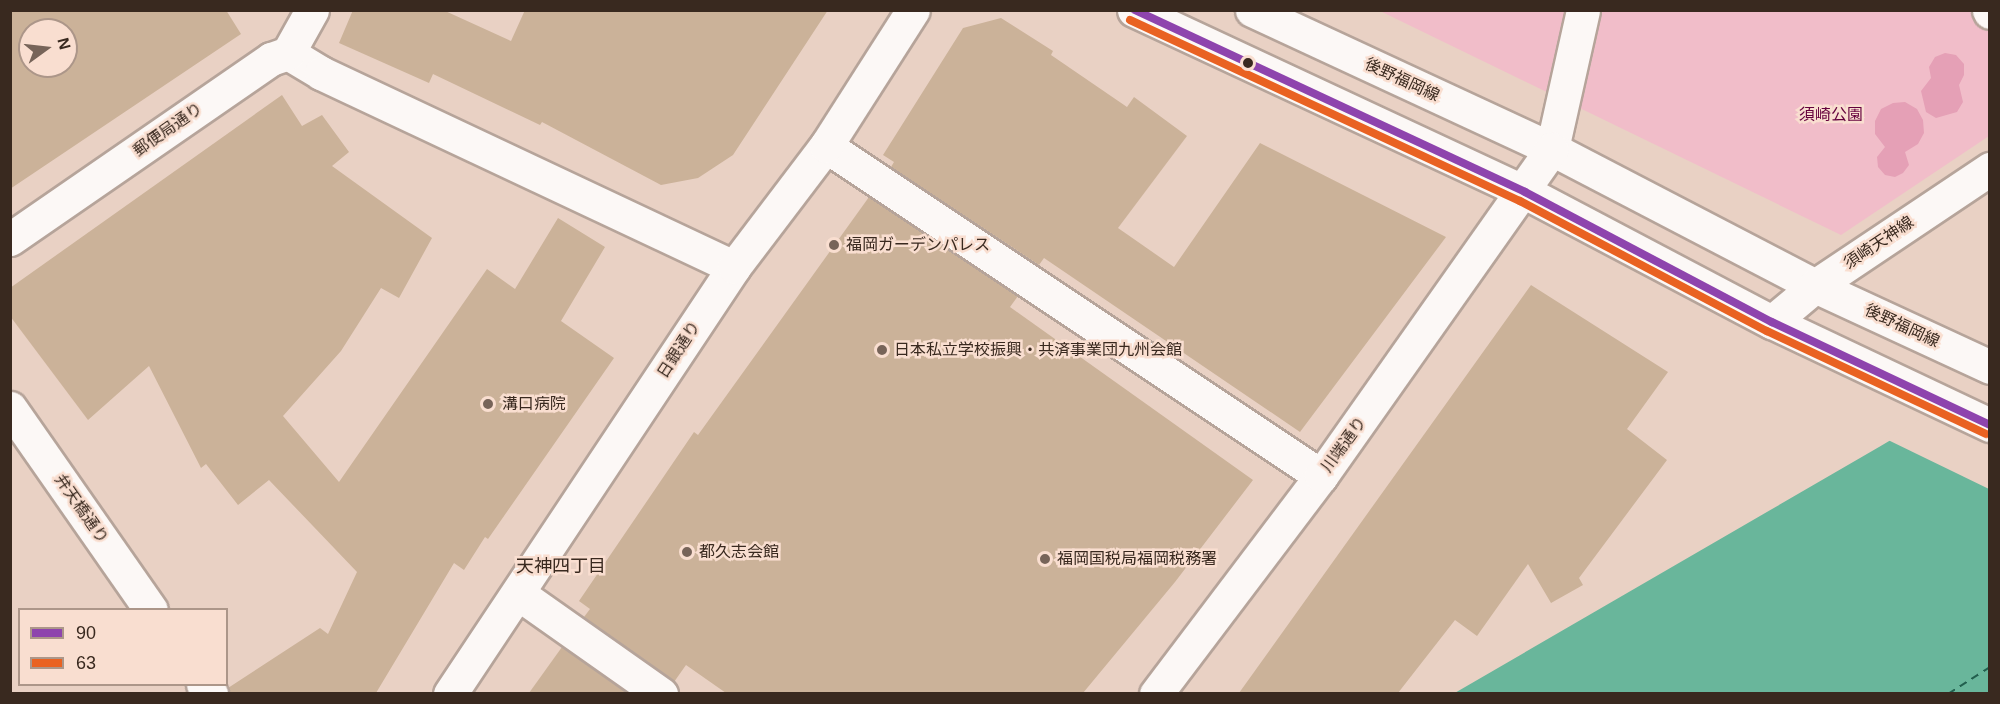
<!DOCTYPE html>
<html>
<head>
<meta charset="utf-8">
<style>
  body { margin:0 }
  #map { position:relative; width:2000px; height:704px; overflow:hidden; background:#e9d1c4; font-family:Arial,"Noto Sans JP",sans-serif }
  div>[style] { position:absolute }
  [style*='--x'] { left:calc(var(--x)*1px); top:calc(var(--y)*1px); width:calc(var(--w)*1px); rotate:calc(var(--a)*1deg) }
  .green>* { inset:0; background:#f1bdc9 }
  .forest>* { inset:0; background:#e5a0b6 }
  .water>* { inset:0; background:#69b69b }
  .pier>* { inset:0; background:#e9d1c4 }
  .ferry>* { height:1.5px; margin-top:-0.75px; transform-origin:0; background:repeating-linear-gradient(90deg,#225f4e 0 8px,transparent 0 14px) }
  .building>* { inset:0; background:#cbb299 }
  .roads { filter:drop-shadow(2px 0 #b6a49a) drop-shadow(-2px 0 #b6a49a) drop-shadow(0 2px #b6a49a) drop-shadow(0 -2px #b6a49a) }
  .street>* { height:33px; margin:-16.5px; padding:0 16.5px; transform-origin:16.5px; border-radius:16.5px; background:#fcf8f6 }
  .secondary>* { height:33px; margin:-16.5px; padding:0 16.5px; transform-origin:16.5px; border-radius:16.5px; background:#fcf8f6 }
  .bus-1>* { height:8px; margin:-4px; padding:0 4px; transform-origin:4px; border-radius:4px; background:#8e44ad }
  .bus-2>* { height:8px; margin:-4px; padding:0 4px; transform-origin:4px; border-radius:4px; background:#e96222 }
  .dots>* { width:16px; height:16px; translate:-50% -50%; box-sizing:border-box; border:3px solid #f9ded0; border-radius:50% }
  span { translate:-50% -50%; white-space:nowrap; text-align:center; line-height:1.15; -webkit-text-stroke:5px #f9ded0; paint-order:stroke }
  .street-label { font-size:16px; color:#39291f }
  .park-label { font-size:16px; color:#64003d }
  .poi-label { font-size:16px; color:#39291f }
  .left { translate:0 -50%; text-align:left }
  .neighbourhood-label { font-size:18px; color:#39291f }
  .frame { position:absolute; inset:0; border:12px solid #39291f; pointer-events:none }
  .legend { position:absolute; left:18px; top:608px; width:210px; height:78px; box-sizing:border-box; background:#f9ded0; border:2px solid #ac9689; margin:0; padding:8px 10px; list-style:none; font-size:18px; color:#39291f }
  .legend li { display:flex; align-items:center; gap:12px; height:30px }
  .legend b { width:30px; border:2px solid #ac9689 }
  .north { position:absolute; left:18px; top:18px; width:60px; height:60px; box-sizing:border-box; background:#f9ded0; border:2px solid #ac9689; border-radius:50%; rotate:75deg; font-size:16px; font-weight:700; line-height:24px; text-align:center; color:#39291f }
  .north::after { content:''; display:block; margin:auto; width:21px; height:27px; background:#776459; clip-path:polygon(50% 0,100% 100%,50% 72%,0 100%) }
</style>
</head>
<body>
<div id="map">
  <div class="green">
    <div style="clip-path:polygon(1380px 11px,1989px 11px,1989px 136px,1841px 235px)"></div>
  </div>
  <div class="forest">
    <div style="clip-path:polygon(1945px 53px,1956px 55px,1964px 64px,1964px 75px,1959px 85px,1963px 102px,1957px 112px,1936px 118px,1926px 112px,1921px 91px,1931px 78px,1929px 67px,1935px 57px)"></div>
    <div style="clip-path:polygon(1905px 102px,1917px 109px,1923px 120px,1924px 133px,1918px 144px,1905px 152px,1909px 165px,1903px 173px,1895px 177px,1885px 175px,1878px 167px,1877px 157px,1885px 147px,1875px 134px,1875px 121px,1881px 109px,1893px 103px)"></div>
  </div>
  <div class="water">
    <div style="clip-path:polygon(1989px 382px,1989px 693px,1453px 694px,1879px 447px)"></div>
  </div>
  <div class="pier">
    <div style="clip-path:polygon(1990px 379px,1989px 489px,1886px 439px,1988px 380px)"></div>
  </div>
  <div class="ferry">
    <div style="--x:1948;--y:694;--w:50;--a:-32.7"></div>
  </div>
  <div class="building">
    <div style="clip-path:polygon(evenodd,10px 10px,226px 10px,241px 34px,10px 189px,10px 10px,30px 30px,66px 30px,66px 66px,30px 66px,30px 30px)"></div>
    <div style="clip-path:polygon(353px 10px,443px 10px,511px 41px,525px 10px,828px 10px,733px 155px,698px 178px,661px 185px,542px 122px,540px 125px,433px 74px,429px 83px,339px 43px)"></div>
    <div style="clip-path:polygon(1001px 18px,1053px 51px,1051px 55px,1127px 107px,1134px 97px,1187px 136px,1118px 228px,1174px 267px,1260px 143px,1446px 237px,1300px 432px,1044px 258px,1039px 265px,891px 167px,894px 162px,883px 155px,963px 28px)"></div>
    <div style="clip-path:polygon(282px 95px,302px 126px,322px 115px,349px 152px,332px 166px,432px 238px,399px 298px,381px 288px,341px 351px,283px 416px,339px 482px,487px 269px,515px 289px,558px 218px,605px 247px,561px 321px,614px 358px,488px 539px,485px 537px,464px 570px,454px 563px,376px 693px,229px 693px,228px 688px,320px 628px,328px 634px,357px 572px,269px 480px,238px 505px,206px 464px,201px 468px,149px 366px,88px 420px,10px 316px,10px 288px)"></div>
    <div style="clip-path:polygon(869px 197px,1018px 296px,1010px 307px,1253px 480px,1175px 582px,1083px 693px,726px 693px,686px 665px,674px 682px,584px 617px,590px 609px,579px 601px,694px 432px,698px 435px)"></div>
    <div style="clip-path:polygon(1531px 285px,1668px 372px,1627px 429px,1667px 460px,1579px 578px,1583px 585px,1551px 603px,1528px 564px,1477px 636px,1455px 620px,1398px 693px,1239px 693px)"></div>
    <div style="clip-path:polygon(562px 647px,628px 693px,529px 693px)"></div>
  </div>
  <div class="roads">
    <div class="street">
      <div style="--x:1989;--y:10;--w:2;--a:63"></div>
      <div style="--x:288;--y:53;--w:39;--a:31"></div>
      <div style="--x:321;--y:73;--w:456;--a:25.2"></div>
      <div style="--x:826;--y:146;--w:595;--a:33.69"></div>
      <div style="--x:1552;--y:149;--w:142;--a:-77.4"></div>
      <div style="--x:10;--y:239;--w:317;--a:-34.6"></div>
      <div style="--x:271;--y:59;--w:18;--a:-19"></div>
      <div style="--x:288;--y:53;--w:49;--a:-60.8"></div>
      <div style="--x:10;--y:408;--w:246;--a:55.1"></div>
      <div style="--x:519;--y:594;--w:174;--a:35.2"></div>
      <div style="--x:203;--y:684;--w:13;--a:51"></div>
    </div>
    <div class="secondary">
      <div style="--x:1134;--y:10;--w:431;--a:25"></div>
      <div style="--x:1525;--y:192;--w:279;--a:27.8"></div>
      <div style="--x:1772;--y:322;--w:241;--a:25.3"></div>
      <div style="--x:1252;--y:10;--w:331;--a:24.9"></div>
      <div style="--x:1552;--y:149;--w:297;--a:27.5"></div>
      <div style="--x:1815;--y:286;--w:193;--a:24.8"></div>
      <div style="--x:1772;--y:322;--w:56;--a:-39.9"></div>
      <div style="--x:1815;--y:286;--w:211;--a:-33.8"></div>
      <div style="--x:450;--y:694;--w:513;--a:-56.37"></div>
      <div style="--x:734;--y:267;--w:152;--a:-52.8"></div>
      <div style="--x:826;--y:146;--w:161;--a:-57.4"></div>
      <div style="--x:1156;--y:694;--w:273;--a:-52.9"></div>
      <div style="--x:1321;--y:476;--w:400;--a:-54.8"></div>
    </div>
  </div>
  <div class="bus-1">
    <div style="--x:1135;--y:10;--w:430;--a:25"></div>
    <div style="--x:1525;--y:192;--w:279;--a:27.8"></div>
    <div style="--x:1772;--y:322;--w:241;--a:25.3"></div>
  </div>
  <div class="bus-2">
    <div style="--x:1130;--y:20;--w:430;--a:24.9"></div>
    <div style="--x:1520;--y:201;--w:279;--a:27.8"></div>
    <div style="--x:1767;--y:331;--w:242;--a:25.2"></div>
  </div>
  <div class="dots">
    <div style="left:1248px;top:63px;background:#39291f"></div>
    <div style="left:834px;top:245px;background:#776459"></div>
    <div style="left:882px;top:350px;background:#776459"></div>
    <div style="left:488px;top:404px;background:#776459"></div>
    <div style="left:687px;top:552px;background:#776459"></div>
    <div style="left:1045px;top:559px;background:#776459"></div>
  </div>
  <div class="street-label">
    <span style="left:1402px;top:80px;rotate:25deg">後野福岡線</span>
    <span style="left:168px;top:130px;rotate:-35deg">郵便局通り</span>
    <span style="left:1879px;top:243px;rotate:-34deg">須崎天神線</span>
    <span style="left:1902px;top:326px;rotate:25deg">後野福岡線</span>
    <span style="left:679px;top:350px;rotate:-57deg">日銀通り</span>
    <span style="left:1344px;top:445px;rotate:-54deg">川端通り</span>
    <span style="left:81px;top:509px;rotate:55deg">弁天橋通り</span>
  </div>
  <div class="park-label">
    <span style="left:1831px;top:115px">須崎公園</span>
  </div>
  <div class="poi-label">
    <span class="left" style="left:846px;top:245px">福岡ガーデンパレス</span>
    <span class="left" style="left:894px;top:350px">日本私立学校振興・共済事業団九州会館</span>
    <span class="left" style="left:502px;top:404px">溝口病院</span>
    <span class="left" style="left:699px;top:552px">都久志会館</span>
    <span class="left" style="left:1057px;top:559px">福岡国税局福岡税務署</span>
  </div>
  <div class="neighbourhood-label">
    <span style="left:561px;top:566px">天神四丁目</span>
  </div>
  <div class="frame"></div>
  <ul class="legend">
  <li><b style="height:8px;background:#8e44ad"></b>90</li>
  <li><b style="height:8px;background:#e96222"></b>63</li>
  </ul>
  <div class="north">N</div>
</div>
</body>
</html>
